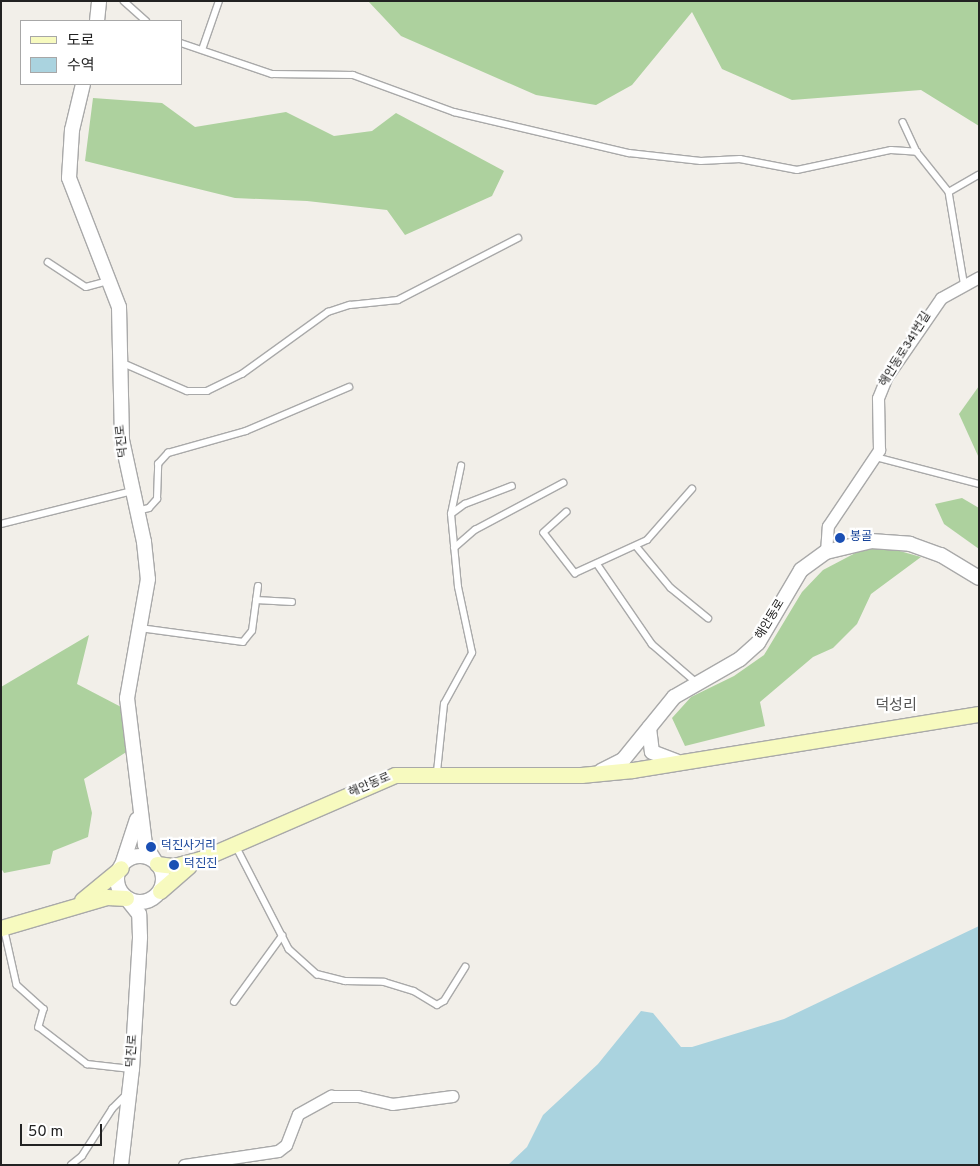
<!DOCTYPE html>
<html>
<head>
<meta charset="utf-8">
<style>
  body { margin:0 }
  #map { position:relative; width:980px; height:1166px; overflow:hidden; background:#f2efe9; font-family:Overpass,"Noto Sans KR",sans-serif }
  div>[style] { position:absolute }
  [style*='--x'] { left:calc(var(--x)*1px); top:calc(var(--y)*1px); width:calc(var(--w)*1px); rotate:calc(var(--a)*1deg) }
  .forest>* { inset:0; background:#add19e }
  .water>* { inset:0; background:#aad3df }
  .roads { filter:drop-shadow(1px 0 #a9a9a9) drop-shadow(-1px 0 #a9a9a9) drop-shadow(0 1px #a9a9a9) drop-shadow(0 -1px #a9a9a9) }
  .service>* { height:5.5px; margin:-2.75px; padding:0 2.75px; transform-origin:2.75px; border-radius:2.75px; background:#fff }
  .minor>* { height:11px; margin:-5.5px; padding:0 5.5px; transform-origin:5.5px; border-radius:5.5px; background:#fff }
  .tertiary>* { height:14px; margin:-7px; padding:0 7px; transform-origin:7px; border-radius:7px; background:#fff }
  .tertiary>.ring { margin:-7px; padding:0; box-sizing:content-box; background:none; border:14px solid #fff; border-radius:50% }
  .secondary>* { height:15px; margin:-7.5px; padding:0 7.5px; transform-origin:7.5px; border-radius:7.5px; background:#f7fabf }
  .dots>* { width:14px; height:14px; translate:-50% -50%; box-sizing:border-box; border:2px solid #fff; border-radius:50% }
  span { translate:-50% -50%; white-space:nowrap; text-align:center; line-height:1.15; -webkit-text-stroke:4.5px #fff; paint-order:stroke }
  .street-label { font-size:12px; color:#222 }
  .transit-label { font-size:12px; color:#164399 }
  .left { translate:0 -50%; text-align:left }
  .quarter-label { font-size:15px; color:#555 }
  .frame { position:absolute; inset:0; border:2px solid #222; pointer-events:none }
  .legend { position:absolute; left:20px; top:20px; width:162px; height:65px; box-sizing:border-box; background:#fff; border:1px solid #a7a7a7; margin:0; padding:6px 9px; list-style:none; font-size:15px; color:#222 }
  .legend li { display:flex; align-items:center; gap:10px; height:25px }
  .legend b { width:25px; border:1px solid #a7a7a7 }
  .scale { position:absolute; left:20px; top:1124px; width:82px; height:22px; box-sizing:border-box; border:2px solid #222; border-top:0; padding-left:6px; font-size:15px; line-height:18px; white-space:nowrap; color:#222; -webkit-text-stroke:4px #fff; paint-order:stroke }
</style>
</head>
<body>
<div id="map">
  <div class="forest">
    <div style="clip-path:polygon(368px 1px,979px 1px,979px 126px,921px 90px,792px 100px,722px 69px,692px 12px,632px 85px,596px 105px,536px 95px,401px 36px)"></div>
    <div style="clip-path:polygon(93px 98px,162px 103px,195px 127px,286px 112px,334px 136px,372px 131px,396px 113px,504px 171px,492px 196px,405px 235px,387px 210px,307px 201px,235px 198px,85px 161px)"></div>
    <div style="clip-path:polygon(979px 386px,979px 458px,959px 414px)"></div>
    <div style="clip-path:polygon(962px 498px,979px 508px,979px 549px,944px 524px,935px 504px)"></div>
    <div style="clip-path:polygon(889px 548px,921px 557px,871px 594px,857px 624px,833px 648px,813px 657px,760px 702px,765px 726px,685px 746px,672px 718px,691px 697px,734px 676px,764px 655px,802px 592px,823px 570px,863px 549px)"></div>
    <div style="clip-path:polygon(89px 635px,77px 684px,123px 708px,131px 749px,84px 779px,92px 813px,88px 837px,53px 851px,50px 864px,4px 873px,1px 868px,1px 687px)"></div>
  </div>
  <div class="water">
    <div style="clip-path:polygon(979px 926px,979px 1165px,508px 1165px,527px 1147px,543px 1115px,598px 1064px,641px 1011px,653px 1013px,681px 1047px,692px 1047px,784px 1019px)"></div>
  </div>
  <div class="roads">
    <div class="service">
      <div style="--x:124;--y:1;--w:30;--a:42"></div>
      <div style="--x:181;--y:43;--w:96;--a:18.8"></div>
      <div style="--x:272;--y:74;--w:81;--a:0.7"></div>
      <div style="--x:353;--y:75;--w:108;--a:20.1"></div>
      <div style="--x:454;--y:112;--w:180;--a:13.2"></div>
      <div style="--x:629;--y:153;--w:72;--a:6.3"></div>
      <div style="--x:701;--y:161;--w:39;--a:-3"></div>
      <div style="--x:740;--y:159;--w:58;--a:10.9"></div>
      <div style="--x:797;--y:170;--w:96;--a:-12"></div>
      <div style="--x:891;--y:150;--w:26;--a:4"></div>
      <div style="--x:202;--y:50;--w:52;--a:-70.9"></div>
      <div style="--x:903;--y:122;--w:33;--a:65"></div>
      <div style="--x:917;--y:152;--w:51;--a:51.3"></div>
      <div style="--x:949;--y:192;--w:91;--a:80.5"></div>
      <div style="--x:949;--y:192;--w:34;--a:-30"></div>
      <div style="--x:48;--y:262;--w:45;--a:33.3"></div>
      <div style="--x:86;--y:287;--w:23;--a:-15"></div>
      <div style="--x:123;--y:363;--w:70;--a:23.6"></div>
      <div style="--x:187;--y:391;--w:20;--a:0"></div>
      <div style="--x:207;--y:391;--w:39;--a:-26"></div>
      <div style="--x:242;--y:374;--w:106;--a:-35.8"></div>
      <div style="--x:328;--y:312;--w:23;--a:-18"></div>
      <div style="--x:350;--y:305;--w:48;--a:-5.9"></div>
      <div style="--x:398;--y:300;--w:135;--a:-27.3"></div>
      <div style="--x:876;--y:457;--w:106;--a:14.7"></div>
      <div style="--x:137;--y:511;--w:12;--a:-14"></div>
      <div style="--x:149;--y:508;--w:12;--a:-48"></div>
      <div style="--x:157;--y:499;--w:35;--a:-88"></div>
      <div style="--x:158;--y:464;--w:15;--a:-48"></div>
      <div style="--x:168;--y:453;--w:81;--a:-15.8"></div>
      <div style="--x:246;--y:431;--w:112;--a:-23.1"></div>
      <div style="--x:567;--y:512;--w:31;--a:138"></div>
      <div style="--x:544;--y:533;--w:51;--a:52.2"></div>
      <div style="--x:575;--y:573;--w:79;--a:-24.6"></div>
      <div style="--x:647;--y:540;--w:68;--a:-48.6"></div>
      <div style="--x:451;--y:514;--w:17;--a:-36"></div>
      <div style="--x:465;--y:504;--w:50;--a:-21"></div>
      <div style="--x:1;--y:524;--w:135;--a:-14.1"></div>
      <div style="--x:637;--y:547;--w:53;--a:50.3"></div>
      <div style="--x:671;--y:588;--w:48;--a:39"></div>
      <div style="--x:454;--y:548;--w:28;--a:-41"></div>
      <div style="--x:475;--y:530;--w:100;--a:-28.1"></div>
      <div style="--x:598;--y:565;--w:96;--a:55.6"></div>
      <div style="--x:652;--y:644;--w:58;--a:40.8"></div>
      <div style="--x:256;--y:600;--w:36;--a:3"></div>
      <div style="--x:140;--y:628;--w:104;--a:7.7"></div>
      <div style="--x:243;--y:642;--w:14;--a:-51"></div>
      <div style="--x:252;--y:631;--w:45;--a:-82.4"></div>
      <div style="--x:437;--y:772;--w:68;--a:-84.1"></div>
      <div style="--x:444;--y:704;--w:58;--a:-61.2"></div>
      <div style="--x:472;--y:653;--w:67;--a:-102"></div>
      <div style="--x:458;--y:587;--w:73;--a:-95.5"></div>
      <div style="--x:451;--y:514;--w:49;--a:-78.2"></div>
      <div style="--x:236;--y:846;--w:116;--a:62.8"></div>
      <div style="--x:289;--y:949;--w:38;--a:42"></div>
      <div style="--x:317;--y:974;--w:29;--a:14"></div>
      <div style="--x:345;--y:981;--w:39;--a:1"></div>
      <div style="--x:384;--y:982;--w:31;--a:17"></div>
      <div style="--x:414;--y:991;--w:27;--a:31"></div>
      <div style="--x:437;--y:1005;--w:8;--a:-30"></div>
      <div style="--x:444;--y:1001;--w:40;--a:-58"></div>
      <div style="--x:4;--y:927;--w:59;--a:77.4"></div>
      <div style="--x:17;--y:985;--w:36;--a:42"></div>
      <div style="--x:44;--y:1009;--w:19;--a:106"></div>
      <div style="--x:39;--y:1027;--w:61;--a:37.6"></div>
      <div style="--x:87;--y:1064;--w:44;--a:6.5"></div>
      <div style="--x:234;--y:1002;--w:82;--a:-54"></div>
      <div style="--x:71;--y:1165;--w:14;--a:-39"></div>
      <div style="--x:82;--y:1156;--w:56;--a:-57.4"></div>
      <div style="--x:112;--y:1109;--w:20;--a:-45"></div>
    </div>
    <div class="minor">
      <div style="--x:826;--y:552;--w:26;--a:-86"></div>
      <div style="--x:828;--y:526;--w:92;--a:-56.1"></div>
      <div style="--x:879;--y:450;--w:52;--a:-91.1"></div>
      <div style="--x:878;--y:398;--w:22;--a:-68"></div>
      <div style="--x:886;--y:378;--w:97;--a:-55.5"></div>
      <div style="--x:941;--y:298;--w:43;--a:-28.9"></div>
      <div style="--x:184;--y:1165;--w:95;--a:-8.5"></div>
      <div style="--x:278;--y:1151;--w:10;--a:-37"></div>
      <div style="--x:286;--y:1145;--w:33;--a:-69"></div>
      <div style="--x:298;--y:1114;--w:38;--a:-29"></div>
      <div style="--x:331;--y:1096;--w:27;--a:0"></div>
      <div style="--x:358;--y:1096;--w:35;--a:13"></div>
      <div style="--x:392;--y:1104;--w:61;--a:-7.6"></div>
    </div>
    <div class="tertiary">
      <div style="--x:97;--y:21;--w:20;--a:-84"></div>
      <div style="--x:83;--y:84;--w:47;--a:103.4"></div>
      <div style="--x:72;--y:130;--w:48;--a:93.6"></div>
      <div style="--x:69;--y:178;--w:138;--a:68.8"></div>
      <div style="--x:119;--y:307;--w:133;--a:88.7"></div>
      <div style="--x:122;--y:440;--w:104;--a:77.8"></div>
      <div style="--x:144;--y:542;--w:37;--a:84"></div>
      <div style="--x:148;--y:579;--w:121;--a:100"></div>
      <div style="--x:127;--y:698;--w:148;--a:83"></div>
      <div style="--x:145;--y:845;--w:22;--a:58"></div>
      <div style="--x:649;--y:728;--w:24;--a:83"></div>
      <div style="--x:652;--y:752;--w:26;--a:21"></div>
      <div style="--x:601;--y:771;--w:25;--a:-27"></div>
      <div style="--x:623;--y:760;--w:81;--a:-51"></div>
      <div style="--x:674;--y:697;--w:76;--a:-29.9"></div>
      <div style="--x:740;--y:659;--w:24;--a:-42"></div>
      <div style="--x:758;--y:643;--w:85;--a:-59.5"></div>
      <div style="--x:801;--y:570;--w:31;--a:-36"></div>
      <div style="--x:826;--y:552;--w:46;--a:-13.7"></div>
      <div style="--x:871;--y:541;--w:39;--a:4"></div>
      <div style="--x:910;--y:544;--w:33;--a:20"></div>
      <div style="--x:941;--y:555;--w:44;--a:31.2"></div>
      <div class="ring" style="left:117px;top:856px;width:32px;height:32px"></div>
      <div style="--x:122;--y:865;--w:48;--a:-71.9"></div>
      <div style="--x:121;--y:1165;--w:97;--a:-83.5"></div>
      <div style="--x:132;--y:1069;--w:132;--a:-86.5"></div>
      <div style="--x:140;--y:937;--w:23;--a:-92"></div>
      <div style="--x:139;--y:914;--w:21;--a:-129"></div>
    </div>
    <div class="secondary">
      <div style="--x:157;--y:864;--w:17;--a:7"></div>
      <div style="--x:174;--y:866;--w:28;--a:-15"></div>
      <div style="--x:201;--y:859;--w:211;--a:-23.4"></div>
      <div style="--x:395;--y:775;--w:186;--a:0"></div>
      <div style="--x:581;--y:775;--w:52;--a:-5.5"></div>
      <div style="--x:633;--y:770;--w:351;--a:-9.2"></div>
      <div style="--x:160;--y:891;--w:38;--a:-41"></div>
      <div style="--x:82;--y:900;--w:50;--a:-39.4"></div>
      <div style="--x:1;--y:928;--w:110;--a:-16.3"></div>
      <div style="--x:107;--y:897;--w:19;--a:3"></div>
    </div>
  </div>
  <div class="dots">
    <div style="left:840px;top:538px;background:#1a4fb4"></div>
    <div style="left:151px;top:847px;background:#1a4fb4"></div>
    <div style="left:174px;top:865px;background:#1a4fb4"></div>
  </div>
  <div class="street-label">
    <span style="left:906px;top:350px;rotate:-58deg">해안동로341번길</span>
    <span style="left:123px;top:441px;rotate:-96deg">덕진로</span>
    <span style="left:771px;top:620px;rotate:-59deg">해안동로</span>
    <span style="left:370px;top:786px;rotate:-23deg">해안동로</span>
    <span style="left:133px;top:1051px;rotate:-86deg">덕진로</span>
  </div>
  <div class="transit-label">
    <span class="left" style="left:850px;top:538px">봉골</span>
    <span class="left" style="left:161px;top:847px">덕진사거리</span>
    <span class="left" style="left:184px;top:865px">덕진진</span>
  </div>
  <div class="quarter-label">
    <span style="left:896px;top:707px">덕성리</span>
  </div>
  <div class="frame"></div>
  <ul class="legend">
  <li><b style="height:6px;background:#f7fabf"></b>도로</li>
  <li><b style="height:14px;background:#aad3df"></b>수역</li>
  </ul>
  <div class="scale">50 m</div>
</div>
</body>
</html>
